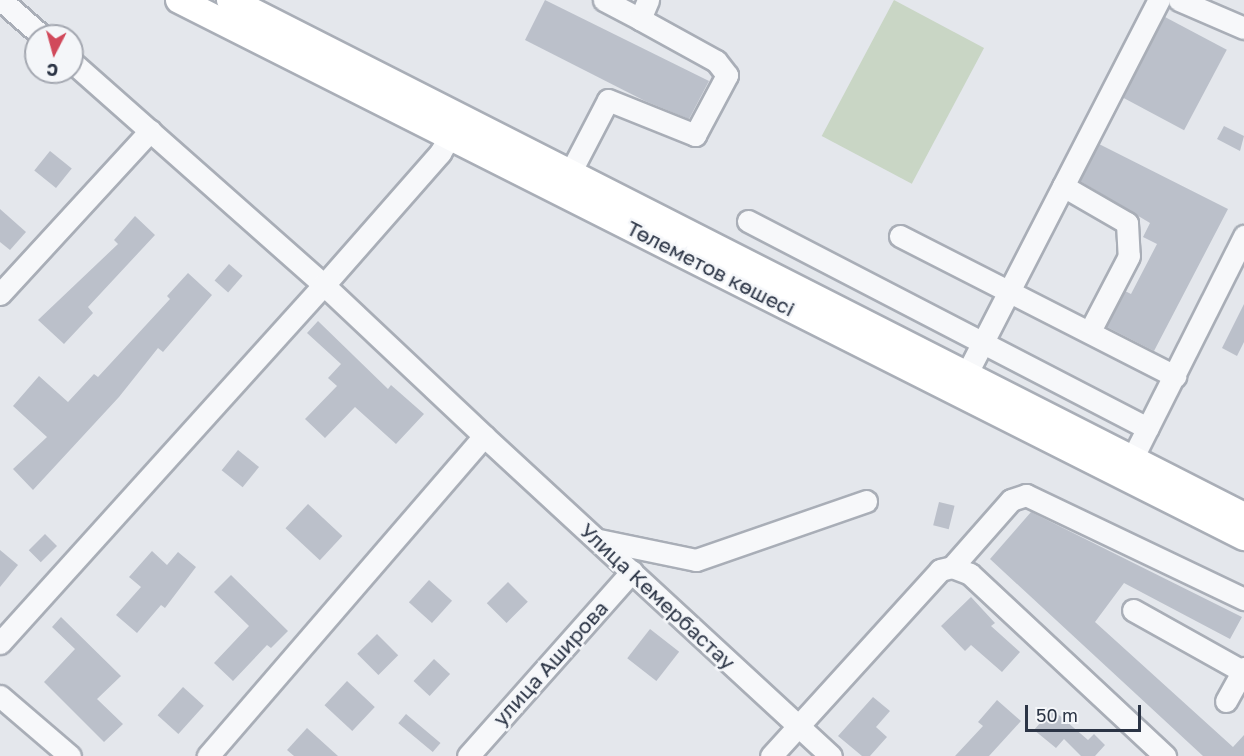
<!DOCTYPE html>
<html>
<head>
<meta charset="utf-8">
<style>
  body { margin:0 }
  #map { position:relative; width:1244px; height:756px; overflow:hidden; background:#e4e7ec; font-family:"Golos Text",sans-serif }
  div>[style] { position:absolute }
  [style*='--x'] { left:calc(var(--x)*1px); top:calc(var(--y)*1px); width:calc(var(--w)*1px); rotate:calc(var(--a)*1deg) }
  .green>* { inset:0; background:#c9d6c5; transform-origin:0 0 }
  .building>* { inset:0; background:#bbc0ca; transform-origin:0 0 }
  .roads { filter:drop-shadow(2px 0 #a9aeb7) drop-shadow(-2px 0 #a9aeb7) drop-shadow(0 2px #a9aeb7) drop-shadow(0 -2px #a9aeb7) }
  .minor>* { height:21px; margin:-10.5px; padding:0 10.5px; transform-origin:10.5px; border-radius:10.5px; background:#f7f8fa }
  .major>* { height:26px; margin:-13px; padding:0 13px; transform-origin:13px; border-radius:13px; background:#fff }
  span { translate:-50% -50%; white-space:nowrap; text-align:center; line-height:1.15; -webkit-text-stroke:5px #f4f6f9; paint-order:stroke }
  .street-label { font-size:21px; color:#2b3445 }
  .north { position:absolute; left:24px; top:24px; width:60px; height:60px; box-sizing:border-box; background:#f4f6f9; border:2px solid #a4a8b1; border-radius:50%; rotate:186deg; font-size:16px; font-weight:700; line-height:24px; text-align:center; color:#2b3445 }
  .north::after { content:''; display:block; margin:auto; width:21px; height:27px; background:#d1495b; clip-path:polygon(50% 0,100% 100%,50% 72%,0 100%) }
  .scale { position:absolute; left:1025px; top:705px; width:116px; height:27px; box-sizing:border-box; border:3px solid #2b3445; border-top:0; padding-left:8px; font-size:18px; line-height:21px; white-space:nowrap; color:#2b3445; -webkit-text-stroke:4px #f4f6f9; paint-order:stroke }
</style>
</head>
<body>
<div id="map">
  <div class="green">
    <div style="left:894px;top:0;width:102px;height:154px;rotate:28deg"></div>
  </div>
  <div class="building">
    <div style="clip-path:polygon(545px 0,709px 81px,689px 119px,645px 101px,525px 40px)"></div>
    <div style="left:1165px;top:17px;width:70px;height:91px;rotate:28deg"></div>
    <div style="clip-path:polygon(1224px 126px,1244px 136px,1240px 151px,1217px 139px)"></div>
    <div style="clip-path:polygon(1099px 144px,1228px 209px,1154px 351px,1107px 327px,1125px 291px,1131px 294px,1157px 244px,1143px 237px,1150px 223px,1080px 181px)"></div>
    <div style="left:50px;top:151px;width:28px;height:25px;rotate:39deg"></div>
    <div style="clip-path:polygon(0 209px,26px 232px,10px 250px,0 242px)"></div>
    <div style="clip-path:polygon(135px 216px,155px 235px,88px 307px,93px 313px,64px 344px,38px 320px,118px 244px,114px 240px)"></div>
    <div style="left:229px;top:264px;width:18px;height:22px;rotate:41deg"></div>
    <div style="clip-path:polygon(188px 273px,212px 295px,163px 352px,158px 348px,119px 397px,33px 490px,13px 469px,47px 437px,13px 406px,39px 376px,68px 402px,94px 374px,98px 377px,170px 299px,167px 296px)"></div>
    <div style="clip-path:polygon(1244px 304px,1244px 342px,1237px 356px,1222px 348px)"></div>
    <div style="clip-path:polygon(318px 321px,388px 389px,391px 385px,424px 414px,396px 444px,355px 407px,325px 438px,305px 419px,337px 386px,328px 378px,341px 364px,307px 333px)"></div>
    <div style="left:238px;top:450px;width:27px;height:26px;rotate:39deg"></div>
    <div style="left:939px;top:502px;width:16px;height:24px;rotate:14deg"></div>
    <div style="left:308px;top:504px;width:47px;height:33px;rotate:43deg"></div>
    <div style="clip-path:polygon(1031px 512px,1242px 617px,1230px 639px,1124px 583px,1095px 622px,1233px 747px,1244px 735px,1244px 756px,1203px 756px,990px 559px)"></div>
    <div style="left:45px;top:534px;width:17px;height:23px;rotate:45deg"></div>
    <div style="clip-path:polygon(0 550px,18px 565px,0 587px)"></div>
    <div style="clip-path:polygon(152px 551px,167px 565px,178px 552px,196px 567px,165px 608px,161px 605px,137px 633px,116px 615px,141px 587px,129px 577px)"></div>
    <div style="clip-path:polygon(231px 575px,288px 631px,271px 648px,267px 645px,233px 681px,214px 663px,249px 626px,214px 592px)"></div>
    <div style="left:429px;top:580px;width:31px;height:30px;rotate:42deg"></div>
    <div style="left:508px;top:582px;width:28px;height:30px;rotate:45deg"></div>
    <div style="clip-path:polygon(971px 597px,995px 623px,991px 626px,1020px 652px,1002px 672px,971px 645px,965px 651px,941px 626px)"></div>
    <div style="clip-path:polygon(61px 617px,121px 676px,97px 699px,123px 724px,104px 742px,44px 682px,75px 649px,52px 627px)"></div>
    <div style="left:650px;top:629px;width:37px;height:37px;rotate:38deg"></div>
    <div style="left:377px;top:634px;width:30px;height:28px;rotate:45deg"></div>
    <div style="left:434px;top:659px;width:22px;height:30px;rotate:43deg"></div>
    <div style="left:347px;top:681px;width:38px;height:33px;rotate:43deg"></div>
    <div style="left:183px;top:687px;width:28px;height:38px;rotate:42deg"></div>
    <div style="clip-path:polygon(873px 697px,890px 711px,876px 727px,887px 737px,870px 756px,862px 756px,838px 736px)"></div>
    <div style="clip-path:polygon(997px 700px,1021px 721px,989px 756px,955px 756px,983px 726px,978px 722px)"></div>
    <div style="clip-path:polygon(1052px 709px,1088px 740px,1094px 734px,1105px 745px,1095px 756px,1081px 756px,1064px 739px,1056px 748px,1034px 730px)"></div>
    <div style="left:406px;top:714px;width:45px;height:12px;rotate:40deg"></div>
    <div style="clip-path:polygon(307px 728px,338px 756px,294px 756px,287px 750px)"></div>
  </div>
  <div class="roads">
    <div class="minor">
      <div style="--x:1;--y:0;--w:55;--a:41.3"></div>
      <div style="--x:604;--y:0;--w:41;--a:27.8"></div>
      <div style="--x:1179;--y:0;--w:71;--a:23.3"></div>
      <div style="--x:72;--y:62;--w:337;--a:41.5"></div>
      <div style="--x:324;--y:285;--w:220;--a:43.3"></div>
      <div style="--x:484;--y:436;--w:423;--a:130.8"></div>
      <div style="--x:570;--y:173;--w:82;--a:-62.5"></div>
      <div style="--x:608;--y:100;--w:94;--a:21.9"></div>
      <div style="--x:695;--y:135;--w:68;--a:-61.9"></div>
      <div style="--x:727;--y:75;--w:18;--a:-128"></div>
      <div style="--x:716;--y:61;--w:87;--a:-151.1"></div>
      <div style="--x:640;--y:19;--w:21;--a:-67"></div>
      <div style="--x:1063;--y:186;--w:74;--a:30"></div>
      <div style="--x:1127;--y:223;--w:33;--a:87"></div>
      <div style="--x:1129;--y:256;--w:85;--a:117.5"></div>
      <div style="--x:748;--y:221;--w:450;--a:27.4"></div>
      <div style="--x:900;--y:236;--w:309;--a:27"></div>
      <div style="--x:0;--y:294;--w:222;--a:-47.4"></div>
      <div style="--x:966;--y:375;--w:422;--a:-62.8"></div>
      <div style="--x:484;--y:436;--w:472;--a:42.7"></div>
      <div style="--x:1132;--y:459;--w:250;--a:-63.3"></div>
      <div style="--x:599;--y:540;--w:99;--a:11.7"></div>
      <div style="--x:696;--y:560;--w:180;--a:-19.1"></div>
      <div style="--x:952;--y:567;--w:89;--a:-48.6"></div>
      <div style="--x:1011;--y:500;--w:16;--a:-18"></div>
      <div style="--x:1026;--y:495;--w:242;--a:25.5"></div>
      <div style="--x:1133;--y:610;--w:125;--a:29.2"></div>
      <div style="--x:0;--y:643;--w:483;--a:-47.9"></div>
      <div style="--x:324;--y:285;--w:176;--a:-48.7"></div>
      <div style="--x:440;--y:153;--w:34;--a:-60"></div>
      <div style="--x:0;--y:696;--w:92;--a:40.6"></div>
      <div style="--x:1226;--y:701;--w:38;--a:-61"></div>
      <div style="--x:468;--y:756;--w:247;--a:-48.4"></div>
      <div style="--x:771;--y:756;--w:251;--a:-47.7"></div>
      <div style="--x:940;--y:570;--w:12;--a:-14"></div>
      <div style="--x:952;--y:567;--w:19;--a:21"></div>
      <div style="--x:970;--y:574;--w:267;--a:43"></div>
    </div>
    <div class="major">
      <div style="--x:179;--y:0;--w:1193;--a:26.76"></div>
      <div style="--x:230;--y:0;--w:1138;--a:26.97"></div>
    </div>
  </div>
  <div class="street-label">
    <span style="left:711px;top:268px;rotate:27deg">Төлеметов көшесі</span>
    <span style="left:658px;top:596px;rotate:43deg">Улица Кемербастау</span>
    <span style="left:550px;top:663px;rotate:-48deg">улица Аширова</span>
  </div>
  <div class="north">С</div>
  <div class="scale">50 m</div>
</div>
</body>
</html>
